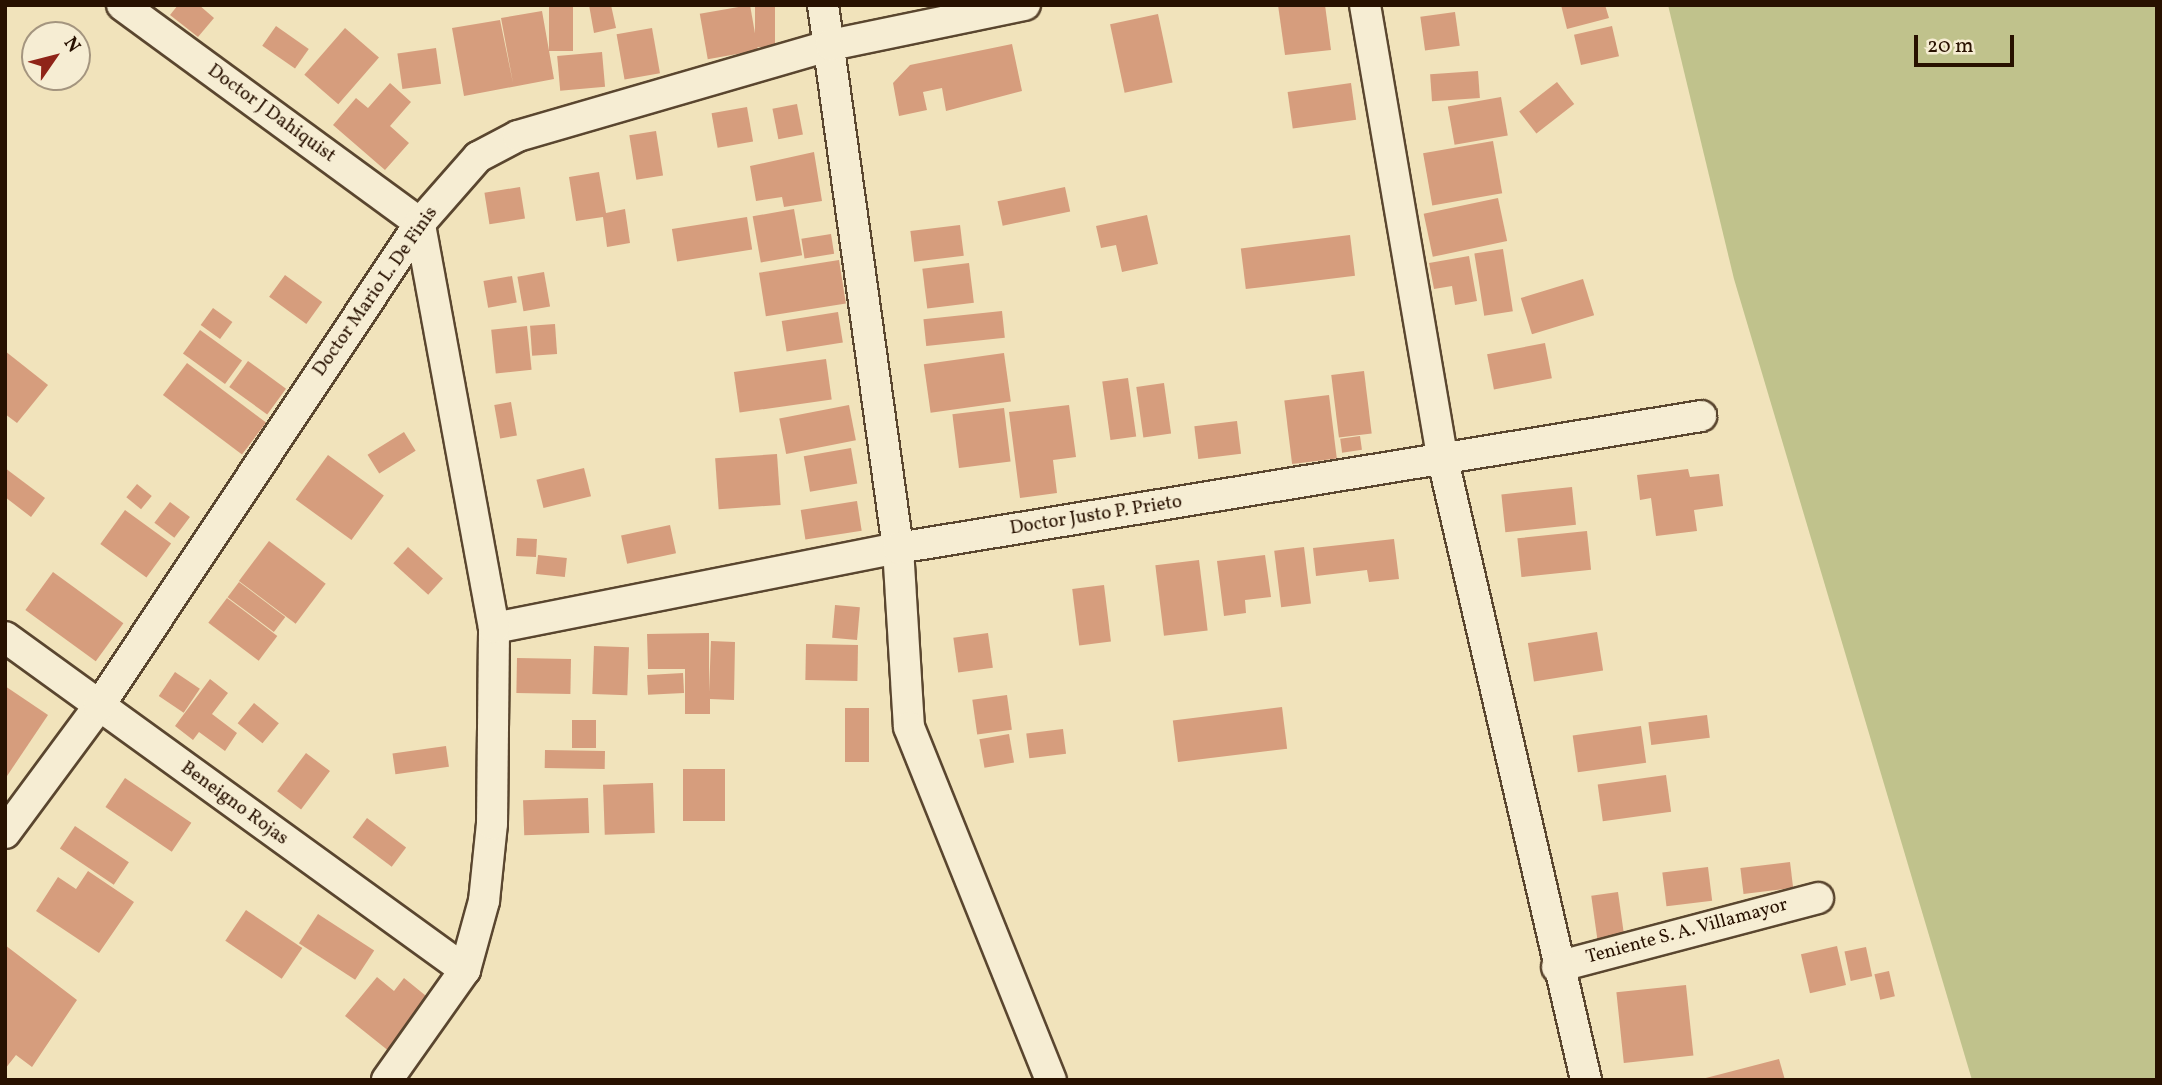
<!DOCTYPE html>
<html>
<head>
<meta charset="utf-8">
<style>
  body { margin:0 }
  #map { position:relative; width:2162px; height:1085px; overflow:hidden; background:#f1e3bb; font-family:Vollkorn,serif }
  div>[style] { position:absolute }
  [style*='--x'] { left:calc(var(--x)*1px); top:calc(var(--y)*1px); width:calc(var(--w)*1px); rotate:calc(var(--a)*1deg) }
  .green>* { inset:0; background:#c0c28c }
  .building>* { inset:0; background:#d69d7d; transform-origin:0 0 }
  .roads { filter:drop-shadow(2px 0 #5a462f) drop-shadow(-2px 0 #5a462f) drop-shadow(0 2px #5a462f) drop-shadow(0 -2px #5a462f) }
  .minor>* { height:30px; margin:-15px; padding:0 15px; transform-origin:15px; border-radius:15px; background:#f6edd3 }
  span { translate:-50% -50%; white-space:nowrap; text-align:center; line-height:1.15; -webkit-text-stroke:5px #f6edd3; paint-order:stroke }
  .street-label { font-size:19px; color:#281100 }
  .frame { position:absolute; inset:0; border:7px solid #281100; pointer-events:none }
  .north { position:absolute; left:21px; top:21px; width:70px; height:70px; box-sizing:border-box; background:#f6edd3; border:2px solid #a4957f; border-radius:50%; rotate:55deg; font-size:19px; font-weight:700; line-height:28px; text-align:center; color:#281100 }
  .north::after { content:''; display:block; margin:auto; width:24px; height:32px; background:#8f2418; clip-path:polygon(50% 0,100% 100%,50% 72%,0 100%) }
  .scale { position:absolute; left:1914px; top:35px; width:100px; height:32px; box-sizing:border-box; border:4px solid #281100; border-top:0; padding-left:9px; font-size:21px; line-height:24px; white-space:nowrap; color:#281100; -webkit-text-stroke:5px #f6edd3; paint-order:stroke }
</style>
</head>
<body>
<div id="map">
  <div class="green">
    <div style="clip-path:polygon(1668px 5px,2157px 5px,2157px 1080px,1972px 1080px,1734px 279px)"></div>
  </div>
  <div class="building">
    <div style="clip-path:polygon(178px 5px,199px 5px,214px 18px,198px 37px,170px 15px)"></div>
    <div style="left:549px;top:5px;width:24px;height:46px"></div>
    <div style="clip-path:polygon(589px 5px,611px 5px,616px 28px,594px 33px)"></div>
    <div style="left:750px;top:5px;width:46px;height:51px;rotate:80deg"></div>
    <div style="left:755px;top:5px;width:20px;height:42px"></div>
    <div style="clip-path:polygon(1278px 5px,1325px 5px,1331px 50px,1285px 55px)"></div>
    <div style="clip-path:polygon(1561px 5px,1605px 5px,1609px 18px,1567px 29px)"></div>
    <div style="clip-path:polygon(542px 11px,554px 79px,464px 96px,452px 28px,500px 20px,513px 83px,501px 18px)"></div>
    <div style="left:1455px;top:12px;width:34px;height:35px;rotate:82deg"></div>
    <div style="left:1158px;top:14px;width:70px;height:49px;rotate:78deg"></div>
    <div style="left:276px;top:26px;width:40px;height:24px;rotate:35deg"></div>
    <div style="left:1612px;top:26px;width:31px;height:39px;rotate:77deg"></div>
    <div style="left:345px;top:28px;width:45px;height:62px;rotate:41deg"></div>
    <div style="left:652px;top:28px;width:46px;height:36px;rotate:80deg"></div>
    <div style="clip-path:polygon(1012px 44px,1022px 91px,946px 111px,942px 88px,923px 92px,927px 110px,899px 116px,893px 83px,910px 65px)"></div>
    <div style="left:436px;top:48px;width:36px;height:39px;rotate:82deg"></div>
    <div style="left:602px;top:52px;width:35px;height:45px;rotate:85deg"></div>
    <div style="left:1478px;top:71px;width:27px;height:48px;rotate:86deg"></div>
    <div style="left:1557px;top:82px;width:28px;height:48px;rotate:52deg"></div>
    <div style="clip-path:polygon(390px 83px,411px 102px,390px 126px,409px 143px,385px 170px,333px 125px,356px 98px,368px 108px)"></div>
    <div style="left:1351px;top:83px;width:37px;height:64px;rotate:82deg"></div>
    <div style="left:1501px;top:97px;width:39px;height:54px;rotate:80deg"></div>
    <div style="left:797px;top:104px;width:31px;height:25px;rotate:79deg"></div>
    <div style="left:747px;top:107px;width:35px;height:36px;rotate:80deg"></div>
    <div style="left:656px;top:131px;width:45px;height:27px;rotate:81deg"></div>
    <div style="left:1493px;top:141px;width:53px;height:71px;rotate:80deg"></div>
    <div style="clip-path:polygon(814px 152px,822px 201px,784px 207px,782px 197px,756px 201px,750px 166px)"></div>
    <div style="clip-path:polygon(599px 172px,606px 213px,625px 209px,630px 243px,607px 247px,603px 217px,576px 221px,569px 177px)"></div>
    <div style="left:520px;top:187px;width:32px;height:36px;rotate:81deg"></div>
    <div style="left:1065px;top:187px;width:25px;height:69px;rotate:78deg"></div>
    <div style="left:1498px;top:198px;width:44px;height:76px;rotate:78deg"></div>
    <div style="left:794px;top:209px;width:47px;height:42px;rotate:80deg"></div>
    <div style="clip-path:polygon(1147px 215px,1158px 264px,1122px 272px,1116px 245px,1101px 248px,1096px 226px)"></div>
    <div style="left:747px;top:217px;width:33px;height:76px;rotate:81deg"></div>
    <div style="left:960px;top:225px;width:31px;height:50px;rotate:83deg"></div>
    <div style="left:831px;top:234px;width:20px;height:30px;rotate:81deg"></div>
    <div style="left:1350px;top:235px;width:41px;height:110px;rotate:83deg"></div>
    <div style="left:1503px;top:249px;width:63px;height:29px;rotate:81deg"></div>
    <div style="clip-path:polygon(1469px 256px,1477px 301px,1455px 305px,1452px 286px,1434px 289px,1429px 263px)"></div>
    <div style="left:839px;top:260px;width:44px;height:81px;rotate:81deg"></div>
    <div style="left:969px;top:263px;width:40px;height:47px;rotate:83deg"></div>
    <div style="left:544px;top:272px;width:35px;height:27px;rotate:80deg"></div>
    <div style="left:285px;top:275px;width:46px;height:27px;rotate:36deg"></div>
    <div style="left:512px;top:276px;width:27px;height:29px;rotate:80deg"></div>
    <div style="left:1583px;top:279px;width:38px;height:65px;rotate:73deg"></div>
    <div style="left:213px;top:308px;width:24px;height:21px;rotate:36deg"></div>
    <div style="left:1002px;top:311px;width:27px;height:79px;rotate:84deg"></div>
    <div style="left:838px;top:312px;width:31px;height:57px;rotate:81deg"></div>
    <div style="left:555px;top:324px;width:30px;height:25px;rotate:86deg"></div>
    <div style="left:527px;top:326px;width:44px;height:36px;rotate:84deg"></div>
    <div style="left:200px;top:330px;width:52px;height:29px;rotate:36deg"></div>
    <div style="left:1545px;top:343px;width:36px;height:59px;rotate:79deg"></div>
    <div style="clip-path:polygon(5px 351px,48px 385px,17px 423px,5px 414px)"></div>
    <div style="left:1004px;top:353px;width:49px;height:81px;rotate:82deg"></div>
    <div style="left:826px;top:359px;width:41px;height:93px;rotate:82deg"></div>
    <div style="left:248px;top:361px;width:47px;height:32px;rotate:36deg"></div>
    <div style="left:187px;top:363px;width:99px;height:40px;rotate:37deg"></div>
    <div style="left:1364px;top:371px;width:63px;height:33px;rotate:83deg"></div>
    <div style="left:1128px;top:378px;width:59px;height:26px;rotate:82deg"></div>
    <div style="left:1164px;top:383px;width:51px;height:28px;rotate:82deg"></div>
    <div style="left:1329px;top:395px;width:64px;height:45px;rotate:83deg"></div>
    <div style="left:511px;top:402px;width:34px;height:17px;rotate:80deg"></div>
    <div style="left:849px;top:405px;width:36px;height:71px;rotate:79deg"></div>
    <div style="clip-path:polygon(1069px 405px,1076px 457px,1053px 460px,1057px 493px,1020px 498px,1009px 412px)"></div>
    <div style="left:1004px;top:408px;width:54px;height:52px;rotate:83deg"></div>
    <div style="left:1237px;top:421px;width:33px;height:43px;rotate:83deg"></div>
    <div style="left:404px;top:432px;width:22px;height:43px;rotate:58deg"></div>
    <div style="left:1360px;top:436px;width:14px;height:20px;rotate:82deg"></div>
    <div style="left:851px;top:448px;width:36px;height:48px;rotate:80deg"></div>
    <div style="left:777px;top:454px;width:51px;height:62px;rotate:86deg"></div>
    <div style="left:328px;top:455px;width:69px;height:55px;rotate:36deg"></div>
    <div style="clip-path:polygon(5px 468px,45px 498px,31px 517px,5px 497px)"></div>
    <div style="left:584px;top:468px;width:29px;height:49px;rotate:76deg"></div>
    <div style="clip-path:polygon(1688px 469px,1690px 477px,1719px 474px,1723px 506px,1694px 510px,1697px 531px,1656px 536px,1651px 498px,1640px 500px,1637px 475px)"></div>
    <div style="left:137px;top:484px;width:19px;height:17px;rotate:39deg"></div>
    <div style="left:1572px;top:487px;width:38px;height:71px;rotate:84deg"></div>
    <div style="left:857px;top:501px;width:30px;height:57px;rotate:81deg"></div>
    <div style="left:170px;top:502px;width:25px;height:26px;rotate:37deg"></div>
    <div style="left:125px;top:510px;width:57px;height:42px;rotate:36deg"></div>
    <div style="left:670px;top:525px;width:29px;height:50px;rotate:78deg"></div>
    <div style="left:1587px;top:531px;width:39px;height:70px;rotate:84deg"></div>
    <div style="left:517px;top:538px;width:20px;height:18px;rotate:3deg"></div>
    <div style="clip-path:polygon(1394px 539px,1399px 579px,1369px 582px,1367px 570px,1316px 576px,1313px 548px)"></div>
    <div style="left:269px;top:541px;width:71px;height:50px;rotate:37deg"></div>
    <div style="left:408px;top:547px;width:47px;height:22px;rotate:42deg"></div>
    <div style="left:1304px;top:547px;width:57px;height:30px;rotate:83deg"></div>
    <div style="left:538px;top:555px;width:29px;height:19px;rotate:6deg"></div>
    <div style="clip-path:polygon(1265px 555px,1271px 597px,1245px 600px,1246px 613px,1224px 616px,1217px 561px)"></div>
    <div style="left:1199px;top:560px;width:71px;height:44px;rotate:83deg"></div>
    <div style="left:53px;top:572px;width:87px;height:47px;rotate:36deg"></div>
    <div style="left:239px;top:582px;width:58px;height:19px;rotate:37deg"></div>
    <div style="left:1104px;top:585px;width:57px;height:32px;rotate:83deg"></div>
    <div style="left:227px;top:598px;width:63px;height:31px;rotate:37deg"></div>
    <div style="left:835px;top:605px;width:25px;height:33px;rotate:5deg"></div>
    <div style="left:1597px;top:632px;width:39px;height:70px;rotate:81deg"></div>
    <div style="clip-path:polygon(709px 633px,709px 692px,711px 641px,735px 642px,734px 700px,710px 699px,710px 714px,685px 714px,685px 669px,648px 669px,647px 634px)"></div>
    <div style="left:988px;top:633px;width:35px;height:35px;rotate:82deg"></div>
    <div style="left:806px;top:644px;width:52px;height:36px;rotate:1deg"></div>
    <div style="left:594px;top:646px;width:35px;height:48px;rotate:2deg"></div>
    <div style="left:517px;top:658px;width:54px;height:35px;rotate:1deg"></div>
    <div style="left:175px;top:672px;width:30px;height:29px;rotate:34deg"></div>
    <div style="left:683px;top:673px;width:20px;height:36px;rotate:87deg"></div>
    <div style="clip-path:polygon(210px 679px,228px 693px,212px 714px,237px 733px,225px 751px,199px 732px,193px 740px,175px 726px)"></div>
    <div style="clip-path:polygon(5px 686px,48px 715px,5px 779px)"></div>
    <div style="left:1007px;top:695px;width:35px;height:35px;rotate:82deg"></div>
    <div style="left:254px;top:703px;width:32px;height:26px;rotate:39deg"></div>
    <div style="left:1282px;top:707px;width:42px;height:110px;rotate:83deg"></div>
    <div style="left:845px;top:708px;width:24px;height:54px"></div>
    <div style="left:1707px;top:715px;width:23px;height:59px;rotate:83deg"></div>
    <div style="left:572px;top:720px;width:24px;height:28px"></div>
    <div style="left:1641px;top:726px;width:37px;height:69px;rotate:82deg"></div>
    <div style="left:1063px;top:729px;width:25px;height:37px;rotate:83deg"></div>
    <div style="left:1009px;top:734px;width:29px;height:30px;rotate:80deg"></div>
    <div style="left:446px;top:746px;width:21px;height:54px;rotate:82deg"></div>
    <div style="left:545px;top:750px;width:60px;height:18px;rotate:1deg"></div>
    <div style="left:306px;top:753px;width:30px;height:48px;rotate:37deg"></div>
    <div style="left:683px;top:769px;width:42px;height:52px"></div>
    <div style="left:1666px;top:775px;width:37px;height:69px;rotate:82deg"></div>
    <div style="left:125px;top:778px;width:80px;height:35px;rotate:34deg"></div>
    <div style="left:653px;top:783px;width:50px;height:50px;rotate:88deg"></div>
    <div style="left:588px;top:798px;width:35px;height:65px;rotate:88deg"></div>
    <div style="left:367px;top:818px;width:49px;height:24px;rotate:37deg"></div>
    <div style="left:75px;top:826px;width:65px;height:27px;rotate:34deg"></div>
    <div style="left:1790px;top:862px;width:26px;height:50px;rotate:83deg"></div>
    <div style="left:1708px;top:867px;width:34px;height:46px;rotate:83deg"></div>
    <div style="clip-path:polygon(88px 871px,134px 902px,99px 953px,36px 911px,58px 877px,76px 889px)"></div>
    <div style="left:1618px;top:892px;width:44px;height:27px;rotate:82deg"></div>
    <div style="left:246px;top:910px;width:68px;height:37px;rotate:34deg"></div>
    <div style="left:318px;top:914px;width:67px;height:35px;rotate:33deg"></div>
    <div style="clip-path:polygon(5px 945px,77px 1000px,32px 1067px,16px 1055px,5px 1069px)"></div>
    <div style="left:1837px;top:946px;width:40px;height:37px;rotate:77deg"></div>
    <div style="left:1866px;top:947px;width:30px;height:22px;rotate:78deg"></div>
    <div style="left:1889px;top:971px;width:26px;height:15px;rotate:77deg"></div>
    <div style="clip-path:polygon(377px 977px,394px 991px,404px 978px,431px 1000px,390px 1052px,345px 1016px)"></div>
    <div style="left:1686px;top:985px;width:71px;height:70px;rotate:84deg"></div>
    <div style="clip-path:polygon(1779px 1059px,1785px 1080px,1702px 1080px,1702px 1079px)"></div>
  </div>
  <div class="roads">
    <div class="minor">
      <div style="--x:122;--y:5;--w:369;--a:36.2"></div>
      <div style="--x:823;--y:5;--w:548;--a:82.14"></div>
      <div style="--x:898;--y:548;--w:179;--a:86.5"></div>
      <div style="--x:909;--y:727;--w:380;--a:68.1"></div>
      <div style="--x:1365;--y:5;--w:462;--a:80.3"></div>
      <div style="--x:1443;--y:460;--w:636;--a:77.01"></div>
      <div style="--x:494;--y:628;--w:412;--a:-11.2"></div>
      <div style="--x:898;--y:548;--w:814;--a:-9.33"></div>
      <div style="--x:5;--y:637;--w:568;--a:35.9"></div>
      <div style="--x:5;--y:833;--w:158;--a:-53.5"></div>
      <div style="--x:99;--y:706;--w:580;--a:-56.39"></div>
      <div style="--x:420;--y:223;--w:88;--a:-48.7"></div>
      <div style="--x:478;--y:157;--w:45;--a:-27.7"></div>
      <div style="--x:518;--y:136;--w:326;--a:-16.2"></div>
      <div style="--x:831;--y:45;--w:198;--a:-11.7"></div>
      <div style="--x:1557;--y:967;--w:270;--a:-14.8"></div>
      <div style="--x:387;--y:1080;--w:135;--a:-54.7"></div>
      <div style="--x:465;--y:970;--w:72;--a:-74.6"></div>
      <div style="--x:484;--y:901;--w:77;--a:-84.1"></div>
      <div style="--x:492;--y:824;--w:196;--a:-89.4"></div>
      <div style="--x:494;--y:628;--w:412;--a:-100.4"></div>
    </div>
  </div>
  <div class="street-label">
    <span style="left:271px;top:114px;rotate:36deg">Doctor J Dahiquist</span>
    <span style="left:376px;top:292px;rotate:-55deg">Doctor Mario L. De Finis</span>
    <span style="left:1096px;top:516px;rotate:-9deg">Doctor Justo P. Prieto</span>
    <span style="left:234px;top:804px;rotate:36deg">Beneigno Rojas</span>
    <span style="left:1687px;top:932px;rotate:-15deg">Teniente S. A. Villamayor</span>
  </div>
  <div class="frame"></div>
  <div class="north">N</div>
  <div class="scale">20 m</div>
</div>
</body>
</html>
